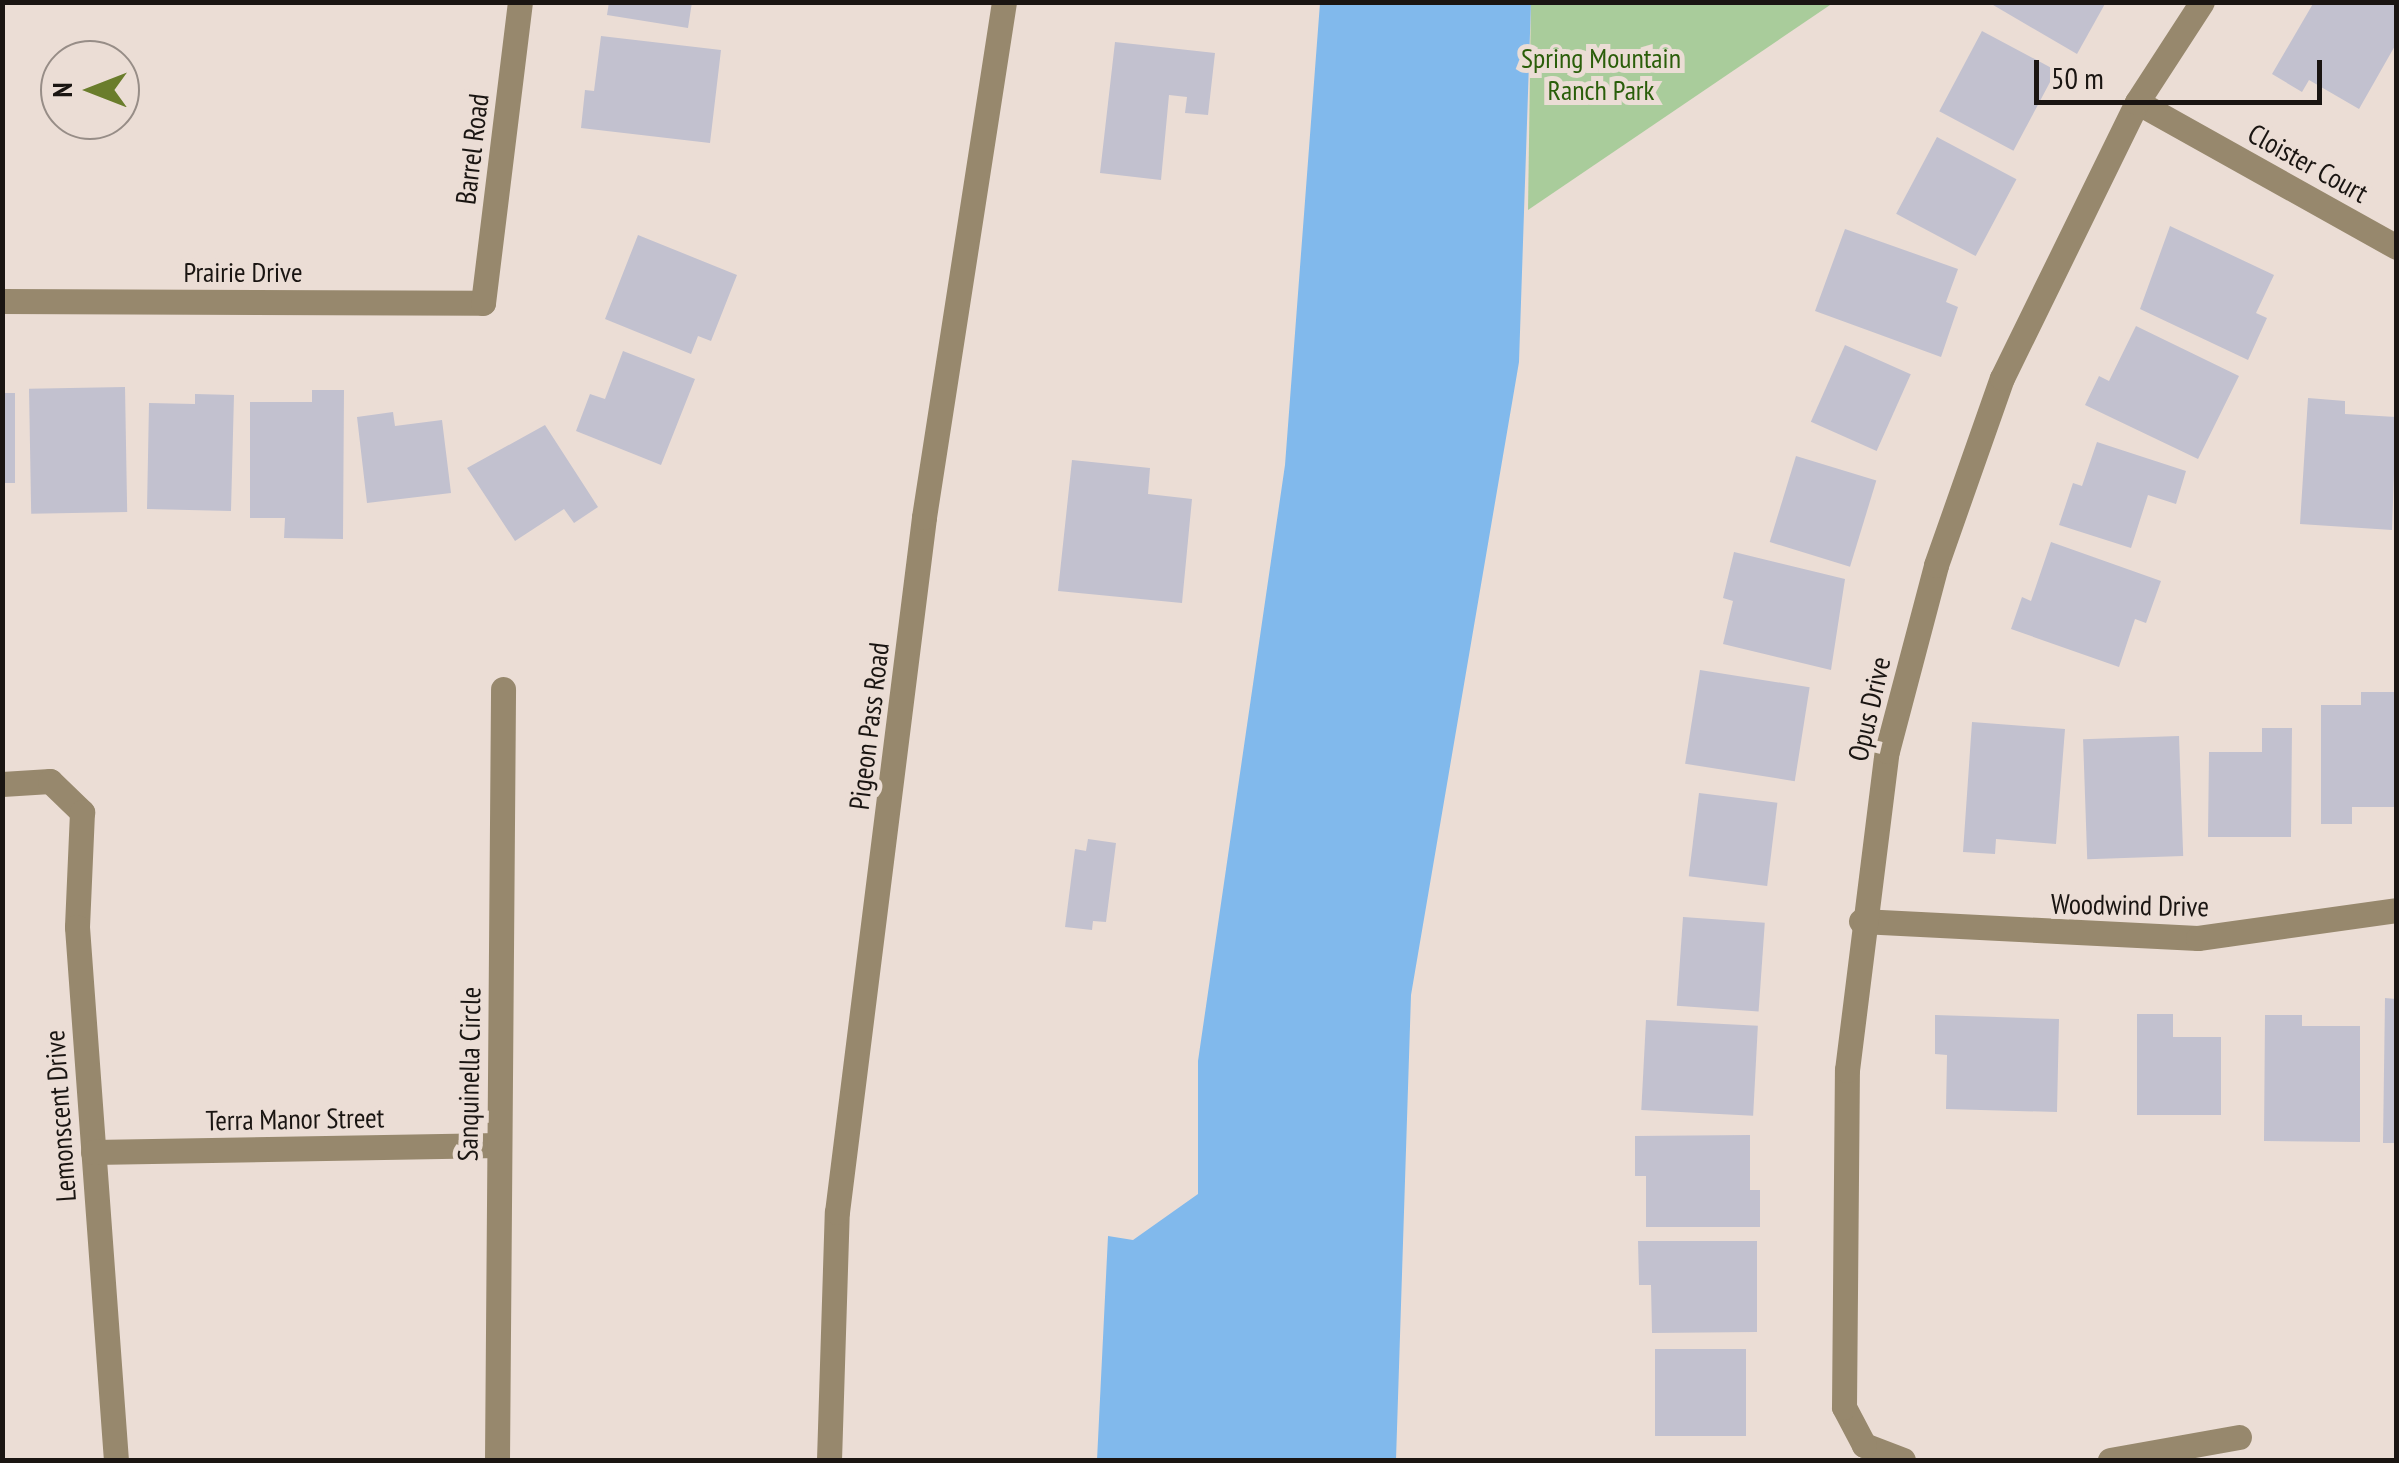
<!DOCTYPE html>
<html>
<head>
<meta charset="utf-8">
<style>
  body { margin:0 }
  #map { position:relative; width:2399px; height:1463px; overflow:hidden; background:#ebddd5; font-family:"PT Sans Narrow",sans-serif }
  div>[style] { position:absolute }
  [style*='--x'] { left:calc(var(--x)*1px); top:calc(var(--y)*1px); width:calc(var(--w)*1px); rotate:calc(var(--a)*1deg) }
  .green>* { inset:0; background:#a9cc9b }
  .water>* { inset:0; background:#81b9ec }
  .building>* { inset:0; background:#c2c1cf; transform-origin:0 0 }
  .minor>* { height:25px; margin:-12.5px; padding:0 12.5px; transform-origin:12.5px; border-radius:12.5px; background:#97886d }
  .tertiary>* { height:25px; margin:-12.5px; padding:0 12.5px; transform-origin:12.5px; border-radius:12.5px; background:#97886d }
  span { translate:-50% -50%; white-space:nowrap; text-align:center; line-height:1.15; -webkit-text-stroke:10px #ebddd5; paint-order:stroke }
  .park-label { font-size:28px; color:#2a5e0a }
  .street-label { font-size:28px; color:#1a1512 }
  .frame { position:absolute; inset:0; border:5px solid #1a1512; pointer-events:none }
  .north { position:absolute; left:40px; top:40px; width:100px; height:100px; box-sizing:border-box; background:#ebddd5; border:2px solid #978d87; border-radius:50%; rotate:270deg; font-size:28px; font-weight:700; line-height:40px; text-align:center; color:#1a1512 }
  .north::after { content:''; display:block; margin:auto; width:35px; height:45px; background:#6a7d2c; clip-path:polygon(50% 0,100% 100%,50% 72%,0 100%) }
  .scale { position:absolute; left:2034px; top:60px; width:288px; height:45px; box-sizing:border-box; border:5px solid #1a1512; border-top:0; padding-left:12px; font-size:30px; line-height:35px; white-space:nowrap; color:#1a1512; -webkit-text-stroke:8px #ebddd5; paint-order:stroke }
</style>
</head>
<body>
<div id="map">
  <div class="green">
    <div style="clip-path:polygon(1531px 3px,1833px 3px,1528px 210px)"></div>
  </div>
  <div class="water">
    <div style="clip-path:polygon(1320px 3px,1531px 3px,1519px 362px,1411px 995px,1396px 1460px,1097px 1460px,1108px 1236px,1133px 1240px,1198px 1194px,1198px 1061px,1285px 465px)"></div>
  </div>
  <div class="building">
    <div style="clip-path:polygon(609px 2px,692px 2px,688px 28px,607px 15px)"></div>
    <div style="clip-path:polygon(1988px 2px,2106px 2px,2077px 54px)"></div>
    <div style="clip-path:polygon(2314px 2px,2396px 2px,2396px 44px,2359px 109px,2309px 80px,2302px 92px,2272px 74px)"></div>
    <div style="left:1982px;top:31px;width:84px;height:91px;rotate:28deg"></div>
    <div style="clip-path:polygon(601px 36px,721px 50px,710px 143px,581px 128px,585px 90px,594px 91px)"></div>
    <div style="clip-path:polygon(1115px 42px,1215px 53px,1208px 115px,1185px 113px,1187px 97px,1169px 95px,1161px 180px,1100px 173px)"></div>
    <div style="left:1937px;top:137px;width:90px;height:87px;rotate:28deg"></div>
    <div style="clip-path:polygon(2170px 226px,2274px 275px,2256px 313px,2267px 318px,2248px 360px,2140px 309px)"></div>
    <div style="clip-path:polygon(1845px 229px,1958px 269px,1946px 302px,1958px 307px,1941px 357px,1815px 311px)"></div>
    <div style="clip-path:polygon(638px 235px,737px 275px,711px 341px,698px 336px,691px 354px,605px 319px)"></div>
    <div style="clip-path:polygon(2136px 326px,2239px 376px,2198px 459px,2085px 405px,2099px 376px,2109px 381px)"></div>
    <div style="left:1845px;top:345px;width:72px;height:84px;rotate:24deg"></div>
    <div style="clip-path:polygon(623px 351px,695px 379px,661px 465px,576px 431px,590px 394px,605px 399px)"></div>
    <div style="left:125px;top:387px;width:125px;height:96px;rotate:89deg"></div>
    <div style="clip-path:polygon(312px 390px,344px 390px,343px 539px,284px 538px,285px 518px,250px 518px,250px 402px,312px 402px)"></div>
    <div style="left:2px;top:393px;width:13px;height:90px"></div>
    <div style="clip-path:polygon(195px 394px,234px 395px,231px 511px,147px 509px,149px 403px,195px 404px)"></div>
    <div style="clip-path:polygon(2308px 398px,2345px 401px,2345px 414px,2396px 417px,2392px 530px,2300px 524px)"></div>
    <div style="clip-path:polygon(393px 412px,395px 426px,442px 420px,451px 493px,367px 503px,357px 417px)"></div>
    <div style="clip-path:polygon(545px 425px,598px 507px,574px 523px,564px 509px,515px 541px,467px 468px)"></div>
    <div style="clip-path:polygon(2097px 442px,2186px 471px,2176px 504px,2148px 495px,2131px 548px,2059px 525px,2073px 483px,2082px 486px)"></div>
    <div style="left:1796px;top:456px;width:84px;height:90px;rotate:17deg"></div>
    <div style="clip-path:polygon(1072px 460px,1150px 468px,1148px 494px,1192px 499px,1182px 603px,1058px 591px)"></div>
    <div style="clip-path:polygon(2051px 542px,2161px 581px,2146px 623px,2135px 619px,2119px 667px,2011px 629px,2022px 597px,2031px 601px)"></div>
    <div style="clip-path:polygon(1734px 552px,1845px 579px,1831px 670px,1723px 644px,1733px 601px,1723px 598px)"></div>
    <div style="left:1700px;top:670px;width:111px;height:95px;rotate:9deg"></div>
    <div style="clip-path:polygon(2361px 692px,2396px 692px,2396px 807px,2352px 807px,2352px 824px,2321px 824px,2321px 705px,2361px 705px)"></div>
    <div style="clip-path:polygon(1972px 722px,2065px 729px,2056px 844px,1996px 839px,1995px 854px,1963px 852px)"></div>
    <div style="clip-path:polygon(2262px 728px,2292px 728px,2291px 837px,2208px 837px,2209px 752px,2262px 752px)"></div>
    <div style="left:2179px;top:736px;width:120px;height:96px;rotate:88deg"></div>
    <div style="left:1699px;top:793px;width:79px;height:84px;rotate:7deg"></div>
    <div style="clip-path:polygon(1088px 839px,1116px 843px,1106px 922px,1093px 921px,1092px 930px,1065px 927px,1075px 849px,1086px 851px)"></div>
    <div style="left:1683px;top:917px;width:82px;height:89px;rotate:4deg"></div>
    <div style="clip-path:polygon(2385px 998px,2396px 999px,2396px 1143px,2383px 1143px)"></div>
    <div style="clip-path:polygon(2137px 1014px,2173px 1014px,2173px 1037px,2221px 1037px,2221px 1115px,2137px 1115px)"></div>
    <div style="clip-path:polygon(1935px 1015px,2059px 1019px,2057px 1112px,1946px 1109px,1947px 1055px,1935px 1054px)"></div>
    <div style="clip-path:polygon(2265px 1015px,2302px 1015px,2302px 1026px,2360px 1026px,2360px 1142px,2264px 1141px)"></div>
    <div style="left:1646px;top:1020px;width:112px;height:90px;rotate:3deg"></div>
    <div style="clip-path:polygon(1750px 1135px,1750px 1190px,1760px 1190px,1760px 1227px,1646px 1227px,1646px 1176px,1635px 1176px,1635px 1136px)"></div>
    <div style="clip-path:polygon(1638px 1241px,1757px 1241px,1757px 1332px,1652px 1333px,1651px 1285px,1639px 1285px)"></div>
    <div style="left:1746px;top:1349px;width:87px;height:91px;rotate:90deg"></div>
  </div>
  <div class="minor">
    <div style="--x:2137;--y:102;--w:297;--a:29.2"></div>
    <div style="--x:2;--y:301;--w:481;--a:0.2"></div>
    <div style="--x:483;--y:303;--w:303;--a:-83"></div>
    <div style="--x:2;--y:784;--w:48;--a:-3.6"></div>
    <div style="--x:50;--y:781;--w:45;--a:44.1"></div>
    <div style="--x:82;--y:812;--w:115;--a:92.5"></div>
    <div style="--x:77;--y:927;--w:534;--a:85.82"></div>
    <div style="--x:1861;--y:921;--w:337;--a:2.9"></div>
    <div style="--x:2198;--y:938;--w:200;--a:-8"></div>
    <div style="--x:93;--y:1152;--w:406;--a:-1"></div>
    <div style="--x:497;--y:1460;--w:771;--a:-89.55"></div>
    <div style="--x:1903;--y:1460;--w:42;--a:-159"></div>
    <div style="--x:1864;--y:1445;--w:43;--a:-117.8"></div>
    <div style="--x:1844;--y:1407;--w:337;--a:-89.5"></div>
    <div style="--x:1847;--y:1070;--w:321;--a:-82.9"></div>
    <div style="--x:1887;--y:751;--w:192;--a:-75.2"></div>
    <div style="--x:1936;--y:565;--w:198;--a:-70.6"></div>
    <div style="--x:2002;--y:378;--w:307;--a:-63.9"></div>
    <div style="--x:2137;--y:102;--w:119;--a:-57"></div>
    <div style="--x:2110;--y:1460;--w:131;--a:-10.1"></div>
  </div>
  <div class="tertiary">
    <div style="--x:829;--y:1460;--w:248;--a:-88.2"></div>
    <div style="--x:837;--y:1212;--w:700;--a:-82.86"></div>
    <div style="--x:924;--y:517;--w:521;--a:-81.17"></div>
  </div>
  <div class="park-label">
    <span style="left:1601px;top:74px">Spring Mountain<br>Ranch Park</span>
  </div>
  <div class="street-label">
    <span style="left:472px;top:149px;rotate:-83deg">Barrel Road</span>
    <span style="left:2308px;top:163px;rotate:29deg">Cloister Court</span>
    <span style="left:243px;top:272px">Prairie Drive</span>
    <span style="left:1869px;top:709px;rotate:-77deg">Opus Drive</span>
    <span style="left:869px;top:726px;rotate:-83deg">Pigeon Pass Road</span>
    <span style="left:2130px;top:905px;rotate:1deg">Woodwind Drive</span>
    <span style="left:469px;top:1074px;rotate:-89deg">Sanquinella Circle</span>
    <span style="left:60px;top:1116px;rotate:-94deg">Lemonscent Drive</span>
    <span style="left:295px;top:1119px;rotate:-1deg">Terra Manor Street</span>
  </div>
  <div class="frame"></div>
  <div class="north">N</div>
  <div class="scale">50 m</div>
</div>
</body>
</html>
